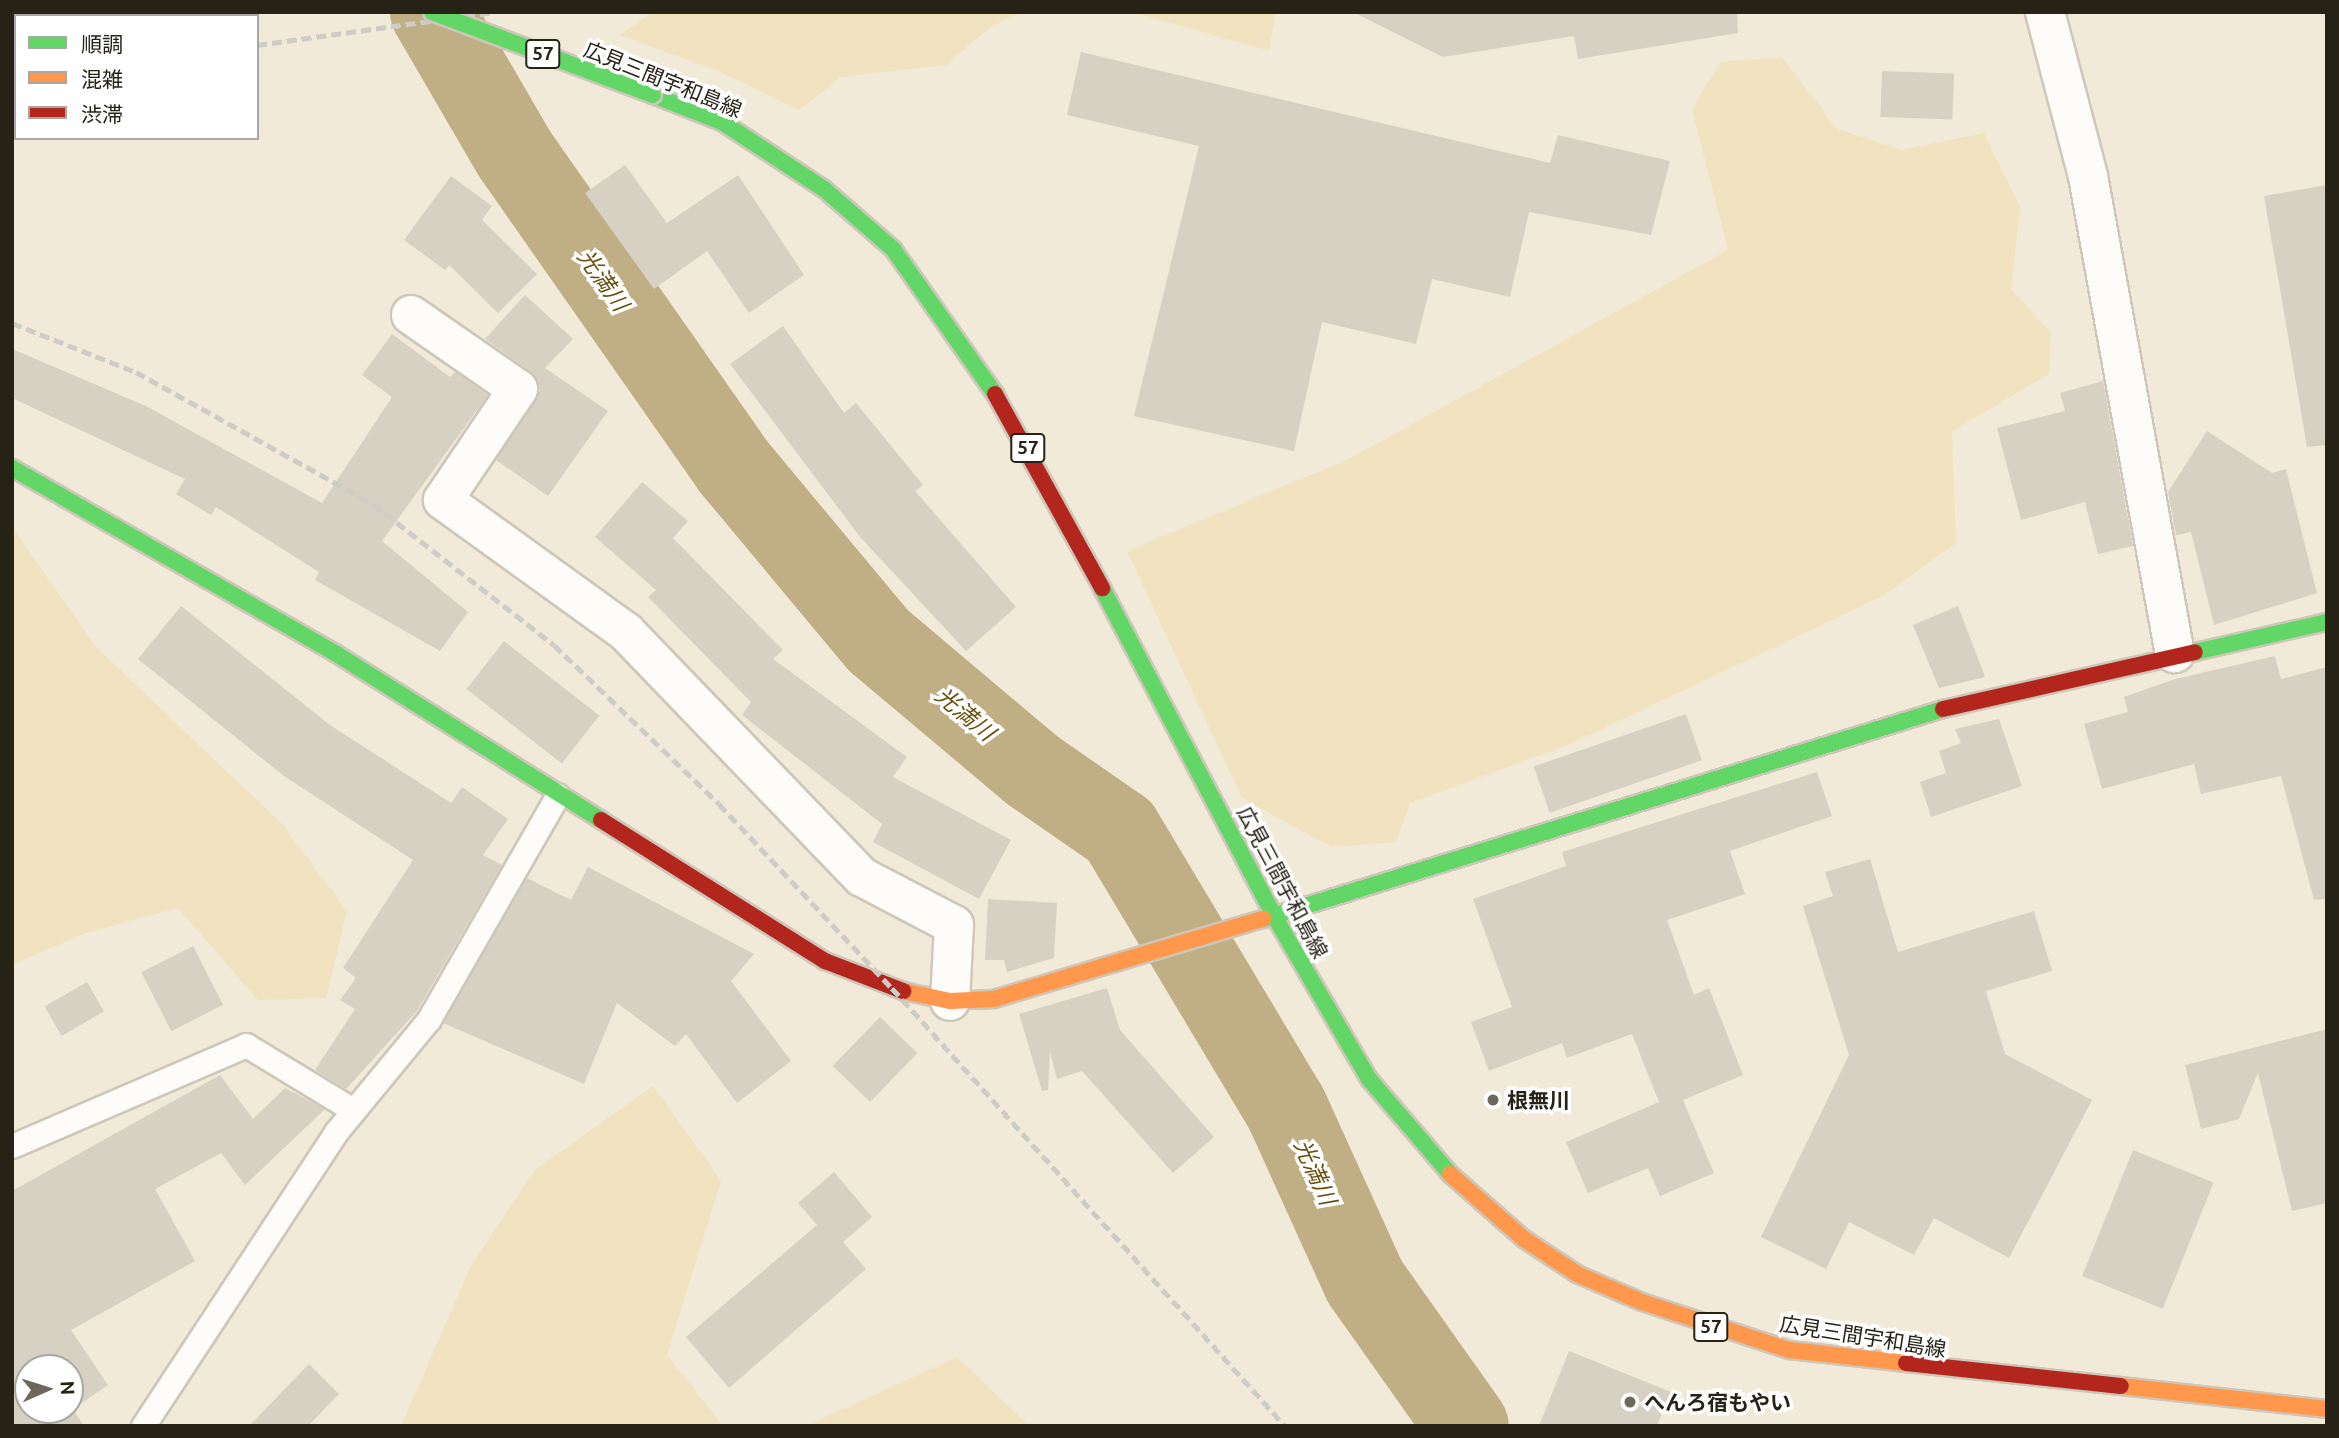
<!DOCTYPE html>
<html>
<head>
<meta charset="utf-8">
<style>
  body { margin:0 }
  #map { position:relative; width:2339px; height:1438px; overflow:hidden; background:#f2ead8; font-family:Ubuntu,"Noto Sans JP",sans-serif }
  div>[style] { position:absolute }
  [style*='--x'] { left:calc(var(--x)*1px); top:calc(var(--y)*1px); width:calc(var(--w)*1px); rotate:calc(var(--a)*1deg) }
  .green>* { inset:0; background:#f1e2c0 }
  .river>* { height:84px; margin:-42px; padding:0 42px; transform-origin:42px; border-radius:42px; background:#c0ae84 }
  .building>* { inset:0; background:#d7d1c3; transform-origin:0 0 }
  .roads { filter:drop-shadow(2px 0 #cec7b9) drop-shadow(-2px 0 #cec7b9) drop-shadow(0 2px #cec7b9) drop-shadow(0 -2px #cec7b9) }
  .lane>* { height:23px; margin:-11.5px; padding:0 11.5px; transform-origin:11.5px; border-radius:11.5px; background:#fdfcf9 }
  .street>* { height:38px; margin:-19px; padding:0 19px; transform-origin:19px; border-radius:19px; background:#fdfcf9 }
  .fast>* { height:16px; margin:-8px; padding:0 8px; transform-origin:8px; border-radius:8px; background:#63d668 }
  .slow>* { height:16px; margin:-8px; padding:0 8px; transform-origin:8px; border-radius:8px; background:#ff974d }
  .jam>* { height:16px; margin:-8px; padding:0 8px; transform-origin:8px; border-radius:8px; background:#b3261e }
  .rail>* { height:5px; margin-top:-2.5px; transform-origin:0; background:repeating-linear-gradient(90deg,#ceccc7 0 10px,transparent 0 15px) }
  .bridges { filter:drop-shadow(2px 0 #cec7b9) drop-shadow(-2px 0 #cec7b9) drop-shadow(0 2px #cec7b9) drop-shadow(0 -2px #cec7b9) }
  .fast-bridge>* { height:16px; margin:-8px; padding:0 8px; transform-origin:8px; border-radius:8px; background:#63d668 }
  .dots>* { width:19px; height:19px; translate:-50% -50%; box-sizing:border-box; border:4px solid #fff; border-radius:50% }
  span { translate:-50% -50%; white-space:nowrap; text-align:center; line-height:1.15; -webkit-text-stroke:7px #fff; paint-order:stroke }
  .shield-label span { padding:2px 5px; background:#fff; border:2px solid; border-radius:5px; -webkit-text-stroke-width:0 }
  .shield-label { font-size:19px; color:#272216; font-weight:700 }
  .street-label { font-size:21px; color:#272216 }
  .poi-label { font-size:21px; color:#272216; font-weight:700 }
  .left { translate:0 -50%; text-align:left }
  .water-label { font-size:23px; color:#68510f; font-style:italic }
  .frame { position:absolute; inset:0; border:14px solid #272216; pointer-events:none }
  .legend { position:absolute; left:14px; top:14px; width:245px; height:126px; box-sizing:border-box; background:#fff; border:2px solid #a9a7a2; margin:0; padding:9px 12px; list-style:none; font-size:21px; color:#272216 }
  .legend li { display:flex; align-items:center; gap:14px; height:35px }
  .legend b { width:35px; border:2px solid #a9a7a2 }
  .north { position:absolute; left:14px; top:1354px; width:70px; height:70px; box-sizing:border-box; background:#fff; border:2px solid #a9a7a2; border-radius:50%; rotate:87deg; font-size:19px; font-weight:700; line-height:28px; text-align:center; color:#272216 }
  .north::after { content:''; display:block; margin:auto; width:24px; height:32px; background:#6e685a; clip-path:polygon(50% 0,100% 100%,50% 72%,0 100%) }
</style>
</head>
<body>
<div id="map">
  <div class="green">
    <div style="clip-path:polygon(664px 12px,1022px 12px,990px 27px,946px 65px,841px 77px,799px 110px,716px 70px,619px 35px,648px 15px)"></div>
    <div style="clip-path:polygon(1131px 12px,1276px 12px,1269px 51px)"></div>
    <div style="clip-path:polygon(1782px 57px,1837px 129px,1902px 150px,1984px 133px,2020px 207px,2011px 289px,2051px 333px,2049px 374px,1952px 431px,1956px 543px,1883px 596px,1568px 745px,1410px 803px,1396px 842px,1331px 847px,1242px 798px,1127px 551px,1347px 460px,1728px 250px,1692px 109px,1720px 62px)"></div>
    <div style="clip-path:polygon(12px 527px,96px 647px,281px 823px,347px 911px,326px 998px,258px 1000px,178px 908px,83px 934px,12px 965px)"></div>
    <div style="clip-path:polygon(653px 1086px,721px 1181px,667px 1355px,723px 1426px,401px 1426px,470px 1268px,535px 1170px)"></div>
    <div style="clip-path:polygon(957px 1357px,1029px 1426px,806px 1426px)"></div>
  </div>
  <div class="river">
    <div style="--x:432;--y:12;--w:163;--a:59.8"></div>
    <div style="--x:514;--y:153;--w:382;--a:55"></div>
    <div style="--x:733;--y:466;--w:228;--a:50.2"></div>
    <div style="--x:879;--y:641;--w:200;--a:40.1"></div>
    <div style="--x:1032;--y:770;--w:107;--a:34.7"></div>
    <div style="--x:1120;--y:831;--w:323;--a:59.1"></div>
    <div style="--x:1286;--y:1108;--w:191;--a:65.6"></div>
    <div style="--x:1365;--y:1282;--w:176;--a:54.7"></div>
  </div>
  <div class="building">
    <div style="clip-path:polygon(1353px 12px,1737px 12px,1738px 33px,1578px 59px,1574px 36px,1443px 57px)"></div>
    <div style="clip-path:polygon(1081px 52px,1550px 163px,1558px 135px,1670px 161px,1651px 235px,1529px 212px,1510px 297px,1432px 279px,1416px 344px,1322px 322px,1294px 451px,1134px 416px,1199px 146px,1067px 115px)"></div>
    <div style="left:1882px;top:71px;width:72px;height:46px;rotate:2deg"></div>
    <div style="clip-path:polygon(625px 165px,667px 223px,738px 175px,804px 275px,749px 313px,707px 251px,654px 289px,585px 193px)"></div>
    <div style="clip-path:polygon(451px 176px,492px 206px,482px 220px,537px 274px,498px 313px,449px 265px,445px 270px,404px 240px)"></div>
    <div style="clip-path:polygon(2327px 185px,2327px 445px,2307px 447px,2264px 196px)"></div>
    <div style="clip-path:polygon(525px 295px,573px 339px,545px 368px,608px 411px,548px 496px,496px 460px,540px 390px,530px 371px,485px 339px)"></div>
    <div style="clip-path:polygon(783px 326px,844px 413px,856px 403px,923px 485px,915px 491px,1016px 607px,966px 651px,860px 537px,730px 364px)"></div>
    <div style="clip-path:polygon(392px 334px,450px 377px,455px 372px,488px 395px,382px 541px,468px 612px,440px 651px,315px 580px,319px 572px,216px 507px,211px 515px,176px 494px,185px 479px,12px 398px,12px 349px,146px 406px,322px 503px,392px 397px,362px 375px)"></div>
    <div style="clip-path:polygon(2103px 381px,2133px 546px,2098px 554px,2085px 502px,2021px 520px,1997px 428px,2065px 411px,2060px 393px)"></div>
    <div style="clip-path:polygon(2207px 431px,2272px 473px,2286px 469px,2317px 593px,2214px 625px,2191px 532px,2176px 535px,2168px 492px)"></div>
    <div style="clip-path:polygon(642px 482px,688px 521px,673px 538px,783px 650px,773px 659px,907px 757px,893px 777px,1011px 840px,979px 899px,873px 842px,882px 824px,742px 715px,751px 702px,648px 597px,656px 590px,595px 537px)"></div>
    <div style="clip-path:polygon(181px 606px,330px 725px,451px 803px,462px 787px,508px 819px,483px 855px,502px 865px,417px 1011px,346px 1089px,315px 1070px,355px 1009px,340px 1000px,356px 978px,343px 968px,413px 860px,284px 776px,138px 659px)"></div>
    <div style="clip-path:polygon(1958px 606px,1985px 677px,1939px 688px,1913px 625px)"></div>
    <div style="left:504px;top:641px;width:121px;height:61px;rotate:38deg"></div>
    <div style="clip-path:polygon(2275px 656px,2281px 679px,2327px 667px,2327px 899px,2314px 900px,2281px 776px,2201px 794px,2194px 764px,2102px 789px,2084px 724px,2128px 712px,2124px 697px,2175px 679px)"></div>
    <div style="left:1686px;top:714px;width:49px;height:161px;rotate:71deg"></div>
    <div style="clip-path:polygon(1999px 719px,2022px 786px,1931px 817px,1920px 782px,1946px 773px,1939px 751px,1961px 743px,1955px 729px)"></div>
    <div style="clip-path:polygon(1817px 772px,1832px 816px,1730px 851px,1745px 894px,1667px 920px,1694px 995px,1709px 988px,1743px 1075px,1683px 1100px,1714px 1173px,1660px 1196px,1648px 1168px,1588px 1193px,1566px 1142px,1659px 1102px,1632px 1034px,1567px 1058px,1562px 1043px,1489px 1071px,1471px 1022px,1512px 1007px,1473px 899px,1566px 866px,1562px 852px)"></div>
    <div style="clip-path:polygon(1870px 859px,1898px 952px,2034px 911px,2052px 971px,1986px 991px,2005px 1054px,2092px 1100px,2009px 1258px,1934px 1218px,1914px 1255px,1849px 1222px,1826px 1269px,1761px 1237px,1849px 1055px,1803px 906px,1833px 896px,1825px 872px)"></div>
    <div style="clip-path:polygon(588px 867px,754px 954px,731px 981px,791px 1061px,737px 1103px,686px 1034px,675px 1046px,617px 1003px,584px 1084px,443px 1023px,527px 878px,571px 900px)"></div>
    <div style="clip-path:polygon(988px 899px,1057px 903px,1054px 958px,1007px 972px,1004px 960px,985px 960px)"></div>
    <div style="left:193px;top:946px;width:66px;height:58px;rotate:63deg"></div>
    <div style="left:87px;top:982px;width:34px;height:49px;rotate:60deg"></div>
    <div style="clip-path:polygon(1107px 988px,1120px 1030px,1214px 1137px,1173px 1173px,1082px 1071px,1057px 1079px,1050px 1052px,1048px 1090px,1042px 1091px,1019px 1014px)"></div>
    <div style="left:880px;top:1017px;width:52px;height:68px;rotate:44deg"></div>
    <div style="clip-path:polygon(2327px 1029px,2327px 1203px,2292px 1211px,2258px 1073px,2239px 1119px,2201px 1129px,2185px 1065px)"></div>
    <div style="clip-path:polygon(evenodd,220px 1075px,253px 1119px,285px 1088px,325px 1109px,245px 1185px,221px 1153px,155px 1189px,195px 1261px,71px 1330px,108px 1385px,73px 1409px,84px 1426px,12px 1426px,12px 1191px,220px 1075px,28px 1368px,70px 1368px,70px 1410px,28px 1410px,28px 1368px)"></div>
    <div style="left:2133px;top:1150px;width:87px;height:136px;rotate:22deg"></div>
    <div style="clip-path:polygon(834px 1172px,872px 1217px,843px 1242px,866px 1269px,729px 1388px,686px 1337px,817px 1225px,798px 1203px)"></div>
    <div style="clip-path:polygon(1569px 1351px,1671px 1392px,1657px 1426px,1539px 1426px)"></div>
    <div style="clip-path:polygon(309px 1364px,339px 1394px,308px 1426px,249px 1426px)"></div>
  </div>
  <div class="roads">
    <div class="lane">
      <div style="--x:12;--y:1146;--w:255;--a:-23.3"></div>
      <div style="--x:246;--y:1045;--w:125;--a:31.3"></div>
      <div style="--x:143;--y:1426;--w:352;--a:-56.7"></div>
      <div style="--x:336;--y:1132;--w:146;--a:-50.5"></div>
      <div style="--x:429;--y:1019;--w:258;--a:-60.1"></div>
    </div>
    <div class="street">
      <div style="--x:2045;--y:12;--w:170;--a:75.3"></div>
      <div style="--x:2088;--y:176;--w:485;--a:79.7"></div>
      <div style="--x:411;--y:315;--w:130;--a:34.7"></div>
      <div style="--x:518;--y:389;--w:134;--a:124"></div>
      <div style="--x:443;--y:500;--w:226;--a:35.8"></div>
      <div style="--x:626;--y:632;--w:340;--a:46.1"></div>
      <div style="--x:862;--y:877;--w:104;--a:27.6"></div>
      <div style="--x:954;--y:925;--w:76;--a:93"></div>
    </div>
    <div class="fast">
      <div style="--x:653;--y:95;--w:74;--a:21.4"></div>
      <div style="--x:722;--y:122;--w:122;--a:33.3"></div>
      <div style="--x:824;--y:189;--w:91;--a:41"></div>
      <div style="--x:893;--y:249;--w:177;--a:54.9"></div>
      <div style="--x:12;--y:468;--w:372;--a:29.8"></div>
      <div style="--x:335;--y:653;--w:314;--a:32.1"></div>
      <div style="--x:1102;--y:588;--w:368;--a:62.3"></div>
      <div style="--x:1273;--y:914;--w:191;--a:59.8"></div>
      <div style="--x:1369;--y:1079;--w:125;--a:49.5"></div>
      <div style="--x:2195;--y:652;--w:135;--a:-12.8"></div>
      <div style="--x:1263;--y:919;--w:712;--a:-17.16"></div>
    </div>
    <div class="slow">
      <div style="--x:903;--y:991;--w:48;--a:12"></div>
      <div style="--x:950;--y:1001;--w:44;--a:-2.6"></div>
      <div style="--x:994;--y:999;--w:281;--a:-16.6"></div>
      <div style="--x:1450;--y:1174;--w:98;--a:41.3"></div>
      <div style="--x:1524;--y:1239;--w:64;--a:33.4"></div>
      <div style="--x:1577;--y:1274;--w:71;--a:23.3"></div>
      <div style="--x:1642;--y:1302;--w:155;--a:18.1"></div>
      <div style="--x:1789;--y:1350;--w:118;--a:6.3"></div>
      <div style="--x:2121;--y:1386;--w:207;--a:6.4"></div>
    </div>
    <div class="jam">
      <div style="--x:995;--y:394;--w:222;--a:61.1"></div>
      <div style="--x:1943;--y:709;--w:258;--a:-12.7"></div>
      <div style="--x:601;--y:820;--w:265;--a:32.2"></div>
      <div style="--x:825;--y:961;--w:84;--a:21"></div>
      <div style="--x:1906;--y:1363;--w:216;--a:6.1"></div>
    </div>
  </div>
  <div class="rail">
    <div style="--x:257;--y:45;--w:240;--a:-7.9"></div>
    <div style="--x:12;--y:84;--w:4;--a:-14"></div>
    <div style="--x:12;--y:323;--w:133;--a:21.6"></div>
    <div style="--x:136;--y:372;--w:271;--a:29.1"></div>
    <div style="--x:373;--y:504;--w:229;--a:37.9"></div>
    <div style="--x:554;--y:645;--w:229;--a:43.9"></div>
    <div style="--x:719;--y:804;--w:253;--a:46.8"></div>
    <div style="--x:892;--y:988;--w:588;--a:48.1"></div>
  </div>
  <div class="bridges">
    <div class="fast-bridge">
      <div style="--x:432;--y:12;--w:236;--a:20.6"></div>
    </div>
  </div>
  <div class="dots">
    <div style="left:1493px;top:1100px;background:#6e685a"></div>
    <div style="left:1630px;top:1402px;background:#6e685a"></div>
  </div>
  <div class="shield-label">
    <span style="left:543px;top:54px">57</span>
    <span style="left:1028px;top:448px">57</span>
    <span style="left:1711px;top:1327px">57</span>
  </div>
  <div class="street-label">
    <span style="left:663px;top:79px;rotate:22deg">広見三間宇和島線</span>
    <span style="left:1283px;top:882px;rotate:62deg">広見三間宇和島線</span>
    <span style="left:1863px;top:1336px;rotate:9deg">広見三間宇和島線</span>
  </div>
  <div class="poi-label">
    <span class="left" style="left:1507px;top:1100px">根無川</span>
    <span class="left" style="left:1644px;top:1402px">へんろ宿もやい</span>
  </div>
  <div class="water-label">
    <span style="left:603px;top:280px;rotate:55deg">光満川</span>
    <span style="left:965px;top:714px;rotate:40deg">光満川</span>
    <span style="left:1315px;top:1172px;rotate:66deg">光満川</span>
  </div>
  <div class="frame"></div>
  <ul class="legend">
  <li><b style="height:9px;background:#63d668"></b>順調</li>
  <li><b style="height:9px;background:#ff974d"></b>混雑</li>
  <li><b style="height:9px;background:#b3261e"></b>渋滞</li>
  </ul>
  <div class="north">N</div>
</div>
</body>
</html>
